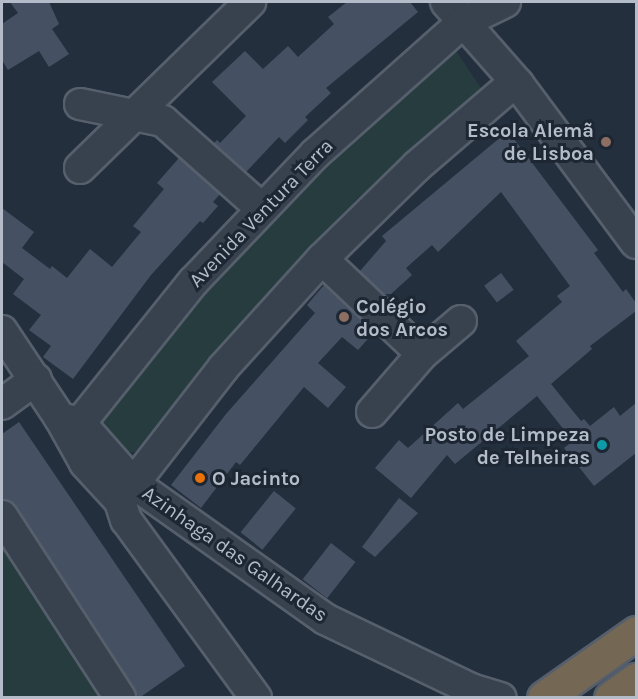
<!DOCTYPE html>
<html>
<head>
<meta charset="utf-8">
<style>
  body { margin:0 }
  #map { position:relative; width:638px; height:699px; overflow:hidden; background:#242f3e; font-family:Karla,sans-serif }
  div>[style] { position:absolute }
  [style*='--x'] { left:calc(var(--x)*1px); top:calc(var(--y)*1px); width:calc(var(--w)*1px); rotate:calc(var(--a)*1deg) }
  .green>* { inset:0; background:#263c3f }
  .building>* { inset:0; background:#455162; transform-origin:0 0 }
  .roads { filter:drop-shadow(2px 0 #565f6c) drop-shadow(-2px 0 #565f6c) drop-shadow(0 2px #565f6c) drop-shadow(0 -2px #565f6c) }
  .minor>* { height:30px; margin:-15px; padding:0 15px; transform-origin:15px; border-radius:15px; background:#38414e }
  .highway>* { height:33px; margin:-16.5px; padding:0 16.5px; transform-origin:16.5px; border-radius:16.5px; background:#746855 }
  .dots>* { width:16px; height:16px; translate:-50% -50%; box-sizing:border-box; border:3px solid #1d2633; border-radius:50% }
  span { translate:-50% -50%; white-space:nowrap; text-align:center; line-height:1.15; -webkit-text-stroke:6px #1d2633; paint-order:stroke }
  .poi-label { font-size:20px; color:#b4bcc9; font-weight:700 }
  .right { translate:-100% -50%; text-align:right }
  .left { translate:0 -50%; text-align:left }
  .street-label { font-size:20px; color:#b4bcc9 }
  .frame { position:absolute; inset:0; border:3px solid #b4bcc9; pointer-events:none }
</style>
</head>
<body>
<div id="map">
  <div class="green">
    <div style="clip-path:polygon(454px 48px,481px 88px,358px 198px,298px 259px,185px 389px,135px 452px,128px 452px,98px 422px,145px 357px,323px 162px)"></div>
    <div style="clip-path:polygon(2px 539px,113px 697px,2px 697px)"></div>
  </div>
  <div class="building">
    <div style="clip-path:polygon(10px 2px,49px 2px,59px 24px,52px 29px,69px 54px,49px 67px,39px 51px,8px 70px,2px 60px,2px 24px,18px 13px)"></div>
    <div style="clip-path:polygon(347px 2px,410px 2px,418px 12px,326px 88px,331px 93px,305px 117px,308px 120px,285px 143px,279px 137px,246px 172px,214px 143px,217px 140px,220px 143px,246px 116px,212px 82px,245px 51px,263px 69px,288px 46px,298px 57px,334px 24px,328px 17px)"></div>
    <div style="clip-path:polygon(508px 131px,598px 250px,594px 253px,623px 292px,626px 289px,636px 303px,636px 311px,590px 346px,592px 349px,551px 384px,581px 421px,584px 419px,590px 426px,614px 407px,620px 416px,636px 403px,636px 453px,594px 486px,564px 448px,573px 441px,537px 396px,455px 464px,447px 455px,411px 498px,375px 468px,399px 440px,408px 448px,458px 403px,463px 409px,529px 356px,516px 341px,562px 302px,557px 296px,570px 286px,501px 192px,438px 252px,432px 245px,406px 268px,412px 275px,391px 294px,383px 294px,360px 271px,386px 241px,382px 236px)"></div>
    <div style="clip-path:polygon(179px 158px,220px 194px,213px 202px,218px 206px,203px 223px,200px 221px,151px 275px,73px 379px,43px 357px,51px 346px,29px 330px,41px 315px,13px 294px,24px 279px,2px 262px,2px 208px,34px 232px,22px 248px,50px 269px,52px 266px,67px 278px,90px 249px,112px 267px,141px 232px,133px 226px,164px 189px,157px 183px)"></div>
    <div style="left:501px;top:273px;width:21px;height:21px;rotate:53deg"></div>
    <div style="clip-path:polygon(324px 285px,374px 332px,358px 350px,342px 337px,318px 363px,346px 387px,328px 408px,304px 387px,240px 465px,236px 462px,201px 508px,171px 485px,226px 414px,315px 313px,307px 305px)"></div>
    <div style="clip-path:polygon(19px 422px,185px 666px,139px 698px,16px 507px,2px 499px,2px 434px)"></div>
    <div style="left:274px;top:491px;width:28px;height:53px;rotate:39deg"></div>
    <div style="clip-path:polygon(399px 498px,418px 513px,375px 557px,362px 547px)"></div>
    <div style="left:331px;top:543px;width:31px;height:46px;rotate:38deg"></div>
  </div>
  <div class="roads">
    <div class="minor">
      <div style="--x:446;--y:2;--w:109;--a:48.7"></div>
      <div style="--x:518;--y:84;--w:198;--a:53.4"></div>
      <div style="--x:80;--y:104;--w:85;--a:11.6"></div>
      <div style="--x:163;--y:121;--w:131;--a:41.6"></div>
      <div style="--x:80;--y:168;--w:238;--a:-44.3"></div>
      <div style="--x:322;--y:259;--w:138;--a:43.5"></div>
      <div style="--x:2;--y:331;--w:105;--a:56.3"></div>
      <div style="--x:60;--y:418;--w:21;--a:14"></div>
      <div style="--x:80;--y:423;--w:80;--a:48.5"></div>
      <div style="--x:133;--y:483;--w:235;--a:35.3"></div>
      <div style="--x:325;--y:619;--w:162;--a:25.6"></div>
      <div style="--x:471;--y:689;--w:31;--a:17"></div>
      <div style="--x:2;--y:404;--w:42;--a:-36.3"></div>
      <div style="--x:372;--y:412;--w:77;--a:-49.2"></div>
      <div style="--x:422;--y:354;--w:51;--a:-40.2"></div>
      <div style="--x:60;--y:418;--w:51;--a:60.9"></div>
      <div style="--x:85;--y:463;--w:52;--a:47.4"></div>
      <div style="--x:80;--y:423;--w:181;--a:-51.3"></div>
      <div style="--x:193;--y:282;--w:177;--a:-46.4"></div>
      <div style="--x:315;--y:154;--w:197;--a:-41.7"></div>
      <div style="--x:462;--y:23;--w:48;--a:-26"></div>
      <div style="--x:2;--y:516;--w:217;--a:57"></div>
      <div style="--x:256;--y:698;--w:220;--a:-126.1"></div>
      <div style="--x:126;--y:520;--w:20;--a:-108"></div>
      <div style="--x:120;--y:501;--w:168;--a:-52.2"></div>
      <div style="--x:223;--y:368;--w:147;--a:-47.8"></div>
      <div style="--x:322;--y:259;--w:133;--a:-44.4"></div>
      <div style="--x:417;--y:166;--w:128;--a:-40.6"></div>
    </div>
    <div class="highway">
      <div style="--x:544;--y:698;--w:113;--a:-35.2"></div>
      <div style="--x:611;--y:698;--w:31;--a:-36"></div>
    </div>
  </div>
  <div class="dots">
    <div style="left:606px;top:142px;background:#8d6e63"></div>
    <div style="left:344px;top:317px;background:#8d6e63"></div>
    <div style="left:602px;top:445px;background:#0f9aa8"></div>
    <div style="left:200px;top:478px;background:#e8710a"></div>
  </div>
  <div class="poi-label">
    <span class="right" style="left:594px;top:142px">Escola Alemã<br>de Lisboa</span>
    <span class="left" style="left:356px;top:318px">Colégio<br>dos Arcos</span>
    <span class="right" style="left:590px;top:446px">Posto de Limpeza<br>de Telheiras</span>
    <span class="left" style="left:212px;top:478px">O Jacinto</span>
  </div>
  <div class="street-label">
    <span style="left:261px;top:213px;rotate:-46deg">Avenida Ventura Terra</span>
    <span style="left:235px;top:554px;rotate:35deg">Azinhaga das Galhardas</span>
  </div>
  <div class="frame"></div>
</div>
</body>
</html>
